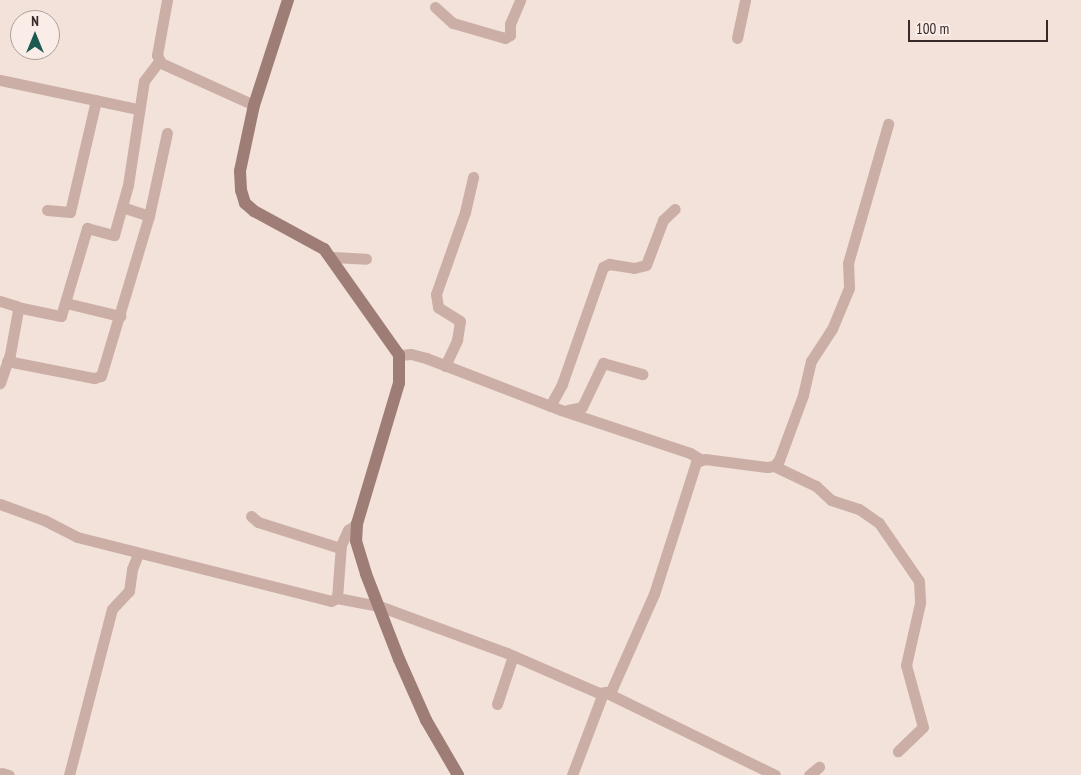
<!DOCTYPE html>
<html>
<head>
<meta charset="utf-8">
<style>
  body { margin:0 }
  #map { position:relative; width:1081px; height:775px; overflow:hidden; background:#f3e2da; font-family:"PT Sans Narrow",sans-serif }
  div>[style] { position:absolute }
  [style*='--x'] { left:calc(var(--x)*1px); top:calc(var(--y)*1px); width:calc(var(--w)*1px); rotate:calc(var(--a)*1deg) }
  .street>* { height:11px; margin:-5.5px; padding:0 5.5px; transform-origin:5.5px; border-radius:5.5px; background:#cbafa6 }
  .secondary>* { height:12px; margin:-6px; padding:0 6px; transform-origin:6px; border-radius:6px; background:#9f7d77 }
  span { translate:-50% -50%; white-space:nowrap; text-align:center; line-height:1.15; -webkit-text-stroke:5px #faede7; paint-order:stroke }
  .north { position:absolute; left:10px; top:10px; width:50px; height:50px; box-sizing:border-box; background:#faede7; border:1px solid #ac9f9a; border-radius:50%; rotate:0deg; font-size:14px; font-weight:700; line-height:20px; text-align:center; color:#372927 }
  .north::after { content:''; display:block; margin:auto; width:18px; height:22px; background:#1b5a50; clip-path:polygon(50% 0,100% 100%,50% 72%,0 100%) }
  .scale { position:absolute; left:908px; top:20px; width:140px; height:22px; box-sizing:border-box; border:2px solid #372927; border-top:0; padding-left:6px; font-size:15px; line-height:18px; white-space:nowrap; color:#372927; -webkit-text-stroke:4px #faede7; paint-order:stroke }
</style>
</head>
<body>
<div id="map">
  <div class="street">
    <div style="--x:167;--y:0;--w:56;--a:100.3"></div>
    <div style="--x:157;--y:55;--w:9;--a:63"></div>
    <div style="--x:161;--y:63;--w:102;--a:24.3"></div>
    <div style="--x:435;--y:7;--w:24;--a:42"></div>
    <div style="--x:453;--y:23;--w:54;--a:16.1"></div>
    <div style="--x:505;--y:38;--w:6;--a:-31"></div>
    <div style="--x:510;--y:35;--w:11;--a:-90"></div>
    <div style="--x:510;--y:24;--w:26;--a:-67"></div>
    <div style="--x:737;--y:38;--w:39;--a:-78"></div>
    <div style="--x:0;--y:80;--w:141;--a:11.9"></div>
    <div style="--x:122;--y:207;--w:28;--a:18"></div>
    <div style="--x:47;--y:210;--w:23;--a:5"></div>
    <div style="--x:70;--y:212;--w:115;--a:-76.9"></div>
    <div style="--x:332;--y:257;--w:34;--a:3"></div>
    <div style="--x:0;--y:301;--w:17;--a:17"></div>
    <div style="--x:16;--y:306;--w:4;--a:63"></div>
    <div style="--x:18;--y:310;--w:45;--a:100.3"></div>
    <div style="--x:10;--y:354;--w:31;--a:109"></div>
    <div style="--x:66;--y:303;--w:56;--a:13.5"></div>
    <div style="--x:17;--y:307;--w:45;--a:11.6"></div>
    <div style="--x:61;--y:316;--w:92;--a:-73.5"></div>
    <div style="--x:87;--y:228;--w:28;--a:15"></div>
    <div style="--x:114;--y:235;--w:52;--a:-74.4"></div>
    <div style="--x:128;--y:185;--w:105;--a:-81.3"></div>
    <div style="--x:144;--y:81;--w:25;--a:-53"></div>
    <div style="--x:399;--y:355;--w:12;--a:-5"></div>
    <div style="--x:411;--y:354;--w:16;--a:15"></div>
    <div style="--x:426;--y:358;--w:145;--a:21.1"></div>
    <div style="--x:561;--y:410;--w:136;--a:18.4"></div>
    <div style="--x:690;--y:453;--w:12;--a:31"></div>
    <div style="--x:7;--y:361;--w:89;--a:11.1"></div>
    <div style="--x:94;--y:378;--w:7;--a:-16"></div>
    <div style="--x:101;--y:376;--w:167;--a:-73.3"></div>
    <div style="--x:149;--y:216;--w:85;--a:-77.8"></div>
    <div style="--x:445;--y:366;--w:29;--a:-65"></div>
    <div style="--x:457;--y:340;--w:19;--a:-81"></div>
    <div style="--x:460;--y:321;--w:26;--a:-148"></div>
    <div style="--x:438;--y:307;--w:13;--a:-99"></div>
    <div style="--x:436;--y:294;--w:87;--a:-70.5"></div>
    <div style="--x:465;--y:212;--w:36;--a:-77"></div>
    <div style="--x:550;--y:406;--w:25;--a:-61"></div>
    <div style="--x:562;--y:384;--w:124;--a:-70.7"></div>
    <div style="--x:603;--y:267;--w:7;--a:-27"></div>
    <div style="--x:609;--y:264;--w:25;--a:9"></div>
    <div style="--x:634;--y:268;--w:12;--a:-14"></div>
    <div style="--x:646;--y:265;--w:48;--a:-69.3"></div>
    <div style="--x:663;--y:220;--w:16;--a:-43"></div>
    <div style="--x:568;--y:410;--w:14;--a:-12"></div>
    <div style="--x:582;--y:407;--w:49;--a:-64.5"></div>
    <div style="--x:603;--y:363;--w:41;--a:15.8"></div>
    <div style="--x:774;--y:466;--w:47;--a:25.5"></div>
    <div style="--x:816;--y:486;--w:21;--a:43"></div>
    <div style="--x:831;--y:500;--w:29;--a:18"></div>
    <div style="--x:859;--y:509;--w:24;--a:35"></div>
    <div style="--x:879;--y:523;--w:70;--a:55.4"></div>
    <div style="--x:919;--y:581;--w:22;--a:87"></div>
    <div style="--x:920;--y:603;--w:64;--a:102.7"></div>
    <div style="--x:906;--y:665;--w:64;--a:74.7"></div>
    <div style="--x:923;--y:727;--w:35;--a:136"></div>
    <div style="--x:0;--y:504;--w:47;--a:20"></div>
    <div style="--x:44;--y:520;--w:37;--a:27"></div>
    <div style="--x:77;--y:537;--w:262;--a:14.1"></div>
    <div style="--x:331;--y:601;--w:7;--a:-27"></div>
    <div style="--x:337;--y:598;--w:53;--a:-85.7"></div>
    <div style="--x:341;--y:545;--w:17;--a:-65"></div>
    <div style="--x:348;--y:530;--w:11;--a:-34"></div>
    <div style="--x:251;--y:516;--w:9;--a:41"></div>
    <div style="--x:258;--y:522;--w:86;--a:17.6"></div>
    <div style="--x:337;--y:598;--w:43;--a:10.8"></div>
    <div style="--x:379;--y:606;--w:136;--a:20.2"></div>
    <div style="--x:507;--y:653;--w:100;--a:23.5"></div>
    <div style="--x:599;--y:693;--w:12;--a:-9"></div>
    <div style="--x:611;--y:691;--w:106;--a:-66.1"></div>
    <div style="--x:654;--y:594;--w:139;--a:-72.3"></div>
    <div style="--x:696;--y:462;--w:9;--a:-18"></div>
    <div style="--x:705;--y:459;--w:63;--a:7.4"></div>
    <div style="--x:767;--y:467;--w:7;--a:-8"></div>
    <div style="--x:774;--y:466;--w:8;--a:-50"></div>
    <div style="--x:779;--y:460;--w:69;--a:-69.7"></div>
    <div style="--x:803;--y:395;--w:35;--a:-77"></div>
    <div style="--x:811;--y:361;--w:38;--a:-57"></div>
    <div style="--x:832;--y:329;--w:44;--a:-67.5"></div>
    <div style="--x:849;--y:288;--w:25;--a:-92"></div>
    <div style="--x:848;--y:263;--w:145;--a:-73.9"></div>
    <div style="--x:607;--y:693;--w:187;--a:26"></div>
    <div style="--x:497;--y:704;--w:51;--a:-71.6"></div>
    <div style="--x:2;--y:773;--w:7;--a:16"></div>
    <div style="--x:69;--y:775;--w:171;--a:-75.5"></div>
    <div style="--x:112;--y:609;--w:25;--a:-47"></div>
    <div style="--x:129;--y:591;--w:22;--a:-82"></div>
    <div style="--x:132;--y:569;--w:16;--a:-68"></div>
    <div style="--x:572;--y:775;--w:88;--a:-69.3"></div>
    <div style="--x:809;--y:775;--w:13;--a:-39"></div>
  </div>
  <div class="secondary">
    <div style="--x:288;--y:0;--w:110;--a:107.9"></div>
    <div style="--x:254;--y:105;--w:67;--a:102"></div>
    <div style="--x:240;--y:171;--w:19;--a:87"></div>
    <div style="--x:241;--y:190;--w:14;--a:73"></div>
    <div style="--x:245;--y:203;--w:12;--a:42"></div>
    <div style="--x:254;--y:211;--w:80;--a:28.5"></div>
    <div style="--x:324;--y:249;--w:130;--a:54.7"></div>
    <div style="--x:399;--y:355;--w:28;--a:90"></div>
    <div style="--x:399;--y:383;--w:147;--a:106.6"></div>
    <div style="--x:357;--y:524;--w:17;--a:93"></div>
    <div style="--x:356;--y:541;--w:34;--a:73"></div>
    <div style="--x:366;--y:574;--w:91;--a:68.8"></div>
    <div style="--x:399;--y:659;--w:67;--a:66.1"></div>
    <div style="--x:426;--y:720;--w:64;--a:59.8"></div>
  </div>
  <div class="north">N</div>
  <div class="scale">100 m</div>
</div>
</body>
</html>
